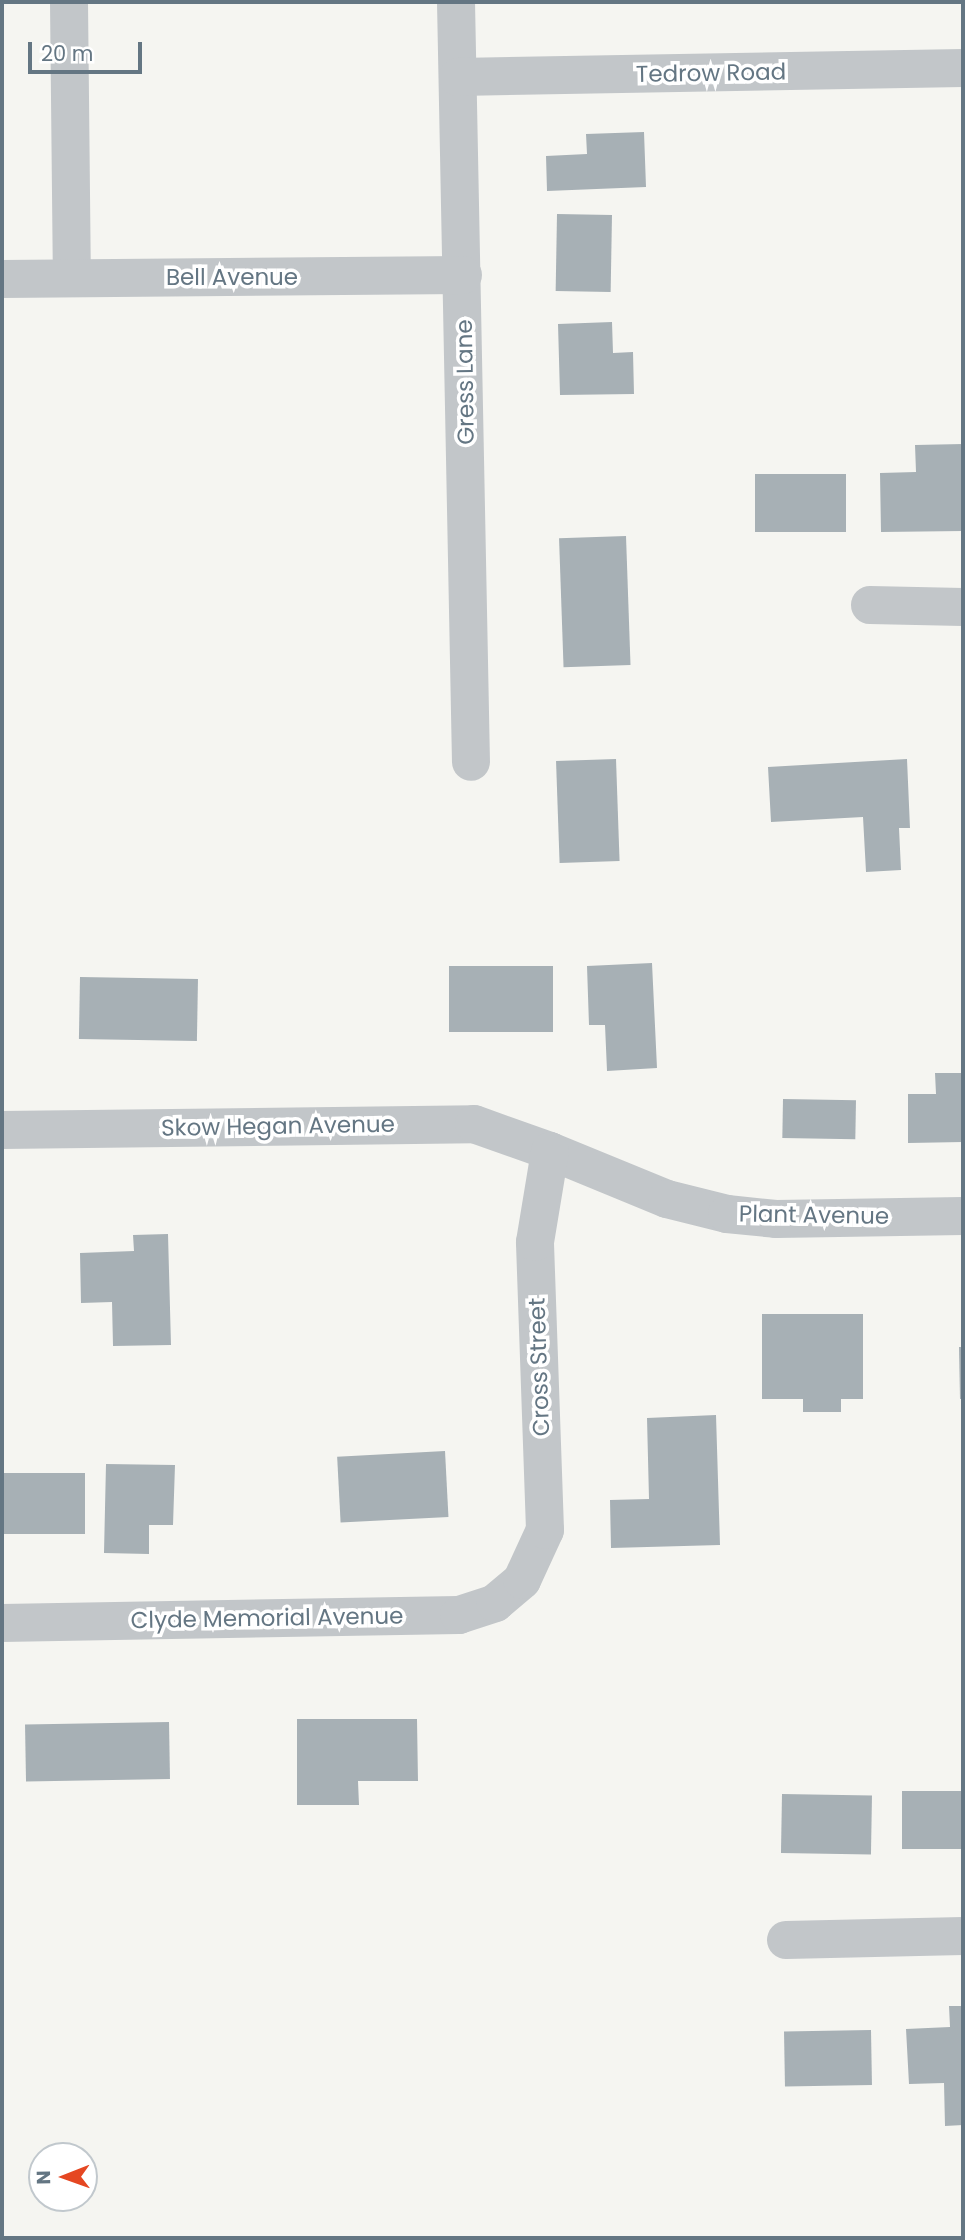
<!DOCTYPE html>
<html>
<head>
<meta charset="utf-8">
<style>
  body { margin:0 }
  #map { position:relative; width:965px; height:2240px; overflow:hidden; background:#f5f5f1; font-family:Poppins,sans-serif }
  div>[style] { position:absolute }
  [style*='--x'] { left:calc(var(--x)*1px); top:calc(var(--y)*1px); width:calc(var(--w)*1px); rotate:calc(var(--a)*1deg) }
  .building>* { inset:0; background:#a7b0b5; transform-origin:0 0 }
  .minor>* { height:38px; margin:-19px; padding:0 19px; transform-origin:19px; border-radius:19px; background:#c2c6c9 }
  span { translate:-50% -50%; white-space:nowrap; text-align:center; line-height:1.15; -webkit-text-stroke:7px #fff; paint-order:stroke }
  .street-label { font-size:23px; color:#647683 }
  .frame { position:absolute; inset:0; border:4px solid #647683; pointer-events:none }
  .north { position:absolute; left:28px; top:2142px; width:70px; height:70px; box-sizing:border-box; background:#fff; border:2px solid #c1c8cd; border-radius:50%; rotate:269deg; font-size:19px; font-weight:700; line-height:28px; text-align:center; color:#647683 }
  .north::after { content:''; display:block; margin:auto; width:24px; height:32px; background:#e54722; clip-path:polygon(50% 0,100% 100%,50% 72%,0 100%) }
  .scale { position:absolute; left:28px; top:42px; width:114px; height:32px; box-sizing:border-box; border:4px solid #647683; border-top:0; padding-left:9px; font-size:21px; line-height:24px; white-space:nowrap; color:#647683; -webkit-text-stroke:5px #fff; paint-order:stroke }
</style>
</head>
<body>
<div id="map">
  <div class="building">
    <div style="clip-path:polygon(644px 132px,646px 187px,547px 191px,546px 156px,587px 154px,586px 134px)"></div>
    <div style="left:557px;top:214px;width:55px;height:77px;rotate:1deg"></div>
    <div style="clip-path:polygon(612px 322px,613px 353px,633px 352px,634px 394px,560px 395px,558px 324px)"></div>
    <div style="clip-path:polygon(963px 444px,963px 531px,881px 532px,880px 473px,916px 472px,915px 445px)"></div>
    <div style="left:755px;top:474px;width:91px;height:58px"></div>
    <div style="left:626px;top:536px;width:129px;height:67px;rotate:88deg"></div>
    <div style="left:616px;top:759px;width:102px;height:60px;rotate:88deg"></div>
    <div style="clip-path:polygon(907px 759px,910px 828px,899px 828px,901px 870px,866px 872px,863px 817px,771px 822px,768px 767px)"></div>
    <div style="clip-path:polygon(652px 963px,657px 1068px,607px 1071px,605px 1025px,589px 1025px,587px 966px)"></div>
    <div style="left:449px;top:966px;width:104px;height:66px"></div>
    <div style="left:80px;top:977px;width:118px;height:62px;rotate:1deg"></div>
    <div style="clip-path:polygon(935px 1073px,963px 1073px,963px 1142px,908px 1143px,908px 1094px,936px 1094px)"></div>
    <div style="left:783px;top:1099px;width:73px;height:39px;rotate:1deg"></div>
    <div style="clip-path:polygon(168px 1234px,171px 1345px,113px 1346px,112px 1302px,81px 1303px,80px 1253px,134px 1251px,133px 1235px)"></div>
    <div style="clip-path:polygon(762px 1314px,863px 1314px,863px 1399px,841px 1399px,841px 1412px,803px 1412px,803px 1399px,762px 1399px)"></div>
    <div style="clip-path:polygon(959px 1347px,963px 1347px,963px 1399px,960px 1399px)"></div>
    <div style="clip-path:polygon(716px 1415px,720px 1545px,611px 1548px,610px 1500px,649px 1499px,647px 1418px)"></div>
    <div style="left:445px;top:1451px;width:66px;height:108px;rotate:87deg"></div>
    <div style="clip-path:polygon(106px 1464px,175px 1465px,173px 1525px,149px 1525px,149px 1554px,104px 1553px)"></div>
    <div style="left:2px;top:1473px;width:83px;height:61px"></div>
    <div style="clip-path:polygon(297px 1719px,417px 1719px,418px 1781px,358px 1781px,359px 1805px,297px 1805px)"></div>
    <div style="left:169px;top:1722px;width:57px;height:144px;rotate:89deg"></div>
    <div style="left:963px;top:1791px;width:58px;height:61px;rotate:90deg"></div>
    <div style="left:782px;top:1794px;width:90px;height:59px;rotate:1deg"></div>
    <div style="clip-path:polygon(949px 2006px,963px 2006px,963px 2125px,945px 2126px,944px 2083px,909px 2084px,906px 2029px,950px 2027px)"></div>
    <div style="left:871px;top:2030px;width:55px;height:87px;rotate:89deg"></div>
  </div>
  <div class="minor">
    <div style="--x:69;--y:2;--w:276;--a:89.4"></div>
    <div style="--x:456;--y:2;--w:760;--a:88.87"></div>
    <div style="--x:458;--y:77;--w:505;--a:-1.02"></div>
    <div style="--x:2;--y:279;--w:461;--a:-0.5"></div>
    <div style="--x:870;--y:605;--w:93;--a:1.2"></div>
    <div style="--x:2;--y:1130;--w:472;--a:-0.7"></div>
    <div style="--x:474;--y:1124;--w:81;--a:19.6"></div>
    <div style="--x:550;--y:1151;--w:126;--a:22.3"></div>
    <div style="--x:667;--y:1199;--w:62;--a:14"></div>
    <div style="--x:727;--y:1214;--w:49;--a:5.8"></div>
    <div style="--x:776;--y:1219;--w:187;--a:-0.9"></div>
    <div style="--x:2;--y:1623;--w:457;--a:-1"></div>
    <div style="--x:459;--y:1615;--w:38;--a:-18"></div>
    <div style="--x:495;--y:1603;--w:35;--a:-40"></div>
    <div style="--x:522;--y:1580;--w:55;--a:-65.3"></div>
    <div style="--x:545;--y:1530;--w:288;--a:-92"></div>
    <div style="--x:535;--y:1242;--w:92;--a:-80.6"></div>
    <div style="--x:786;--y:1940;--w:177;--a:-1.3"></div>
  </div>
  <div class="street-label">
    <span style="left:711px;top:73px;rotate:-1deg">Tedrow Road</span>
    <span style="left:232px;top:277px">Bell Avenue</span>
    <span style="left:465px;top:382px;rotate:-91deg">Gress Lane</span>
    <span style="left:278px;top:1126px;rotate:-1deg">Skow Hegan Avenue</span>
    <span style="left:814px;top:1215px;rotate:1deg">Plant Avenue</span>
    <span style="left:539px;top:1367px;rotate:-92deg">Cross Street</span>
    <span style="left:267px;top:1618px;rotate:-1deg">Clyde Memorial Avenue</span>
  </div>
  <div class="frame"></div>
  <div class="north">N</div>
  <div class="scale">20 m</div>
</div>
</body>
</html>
